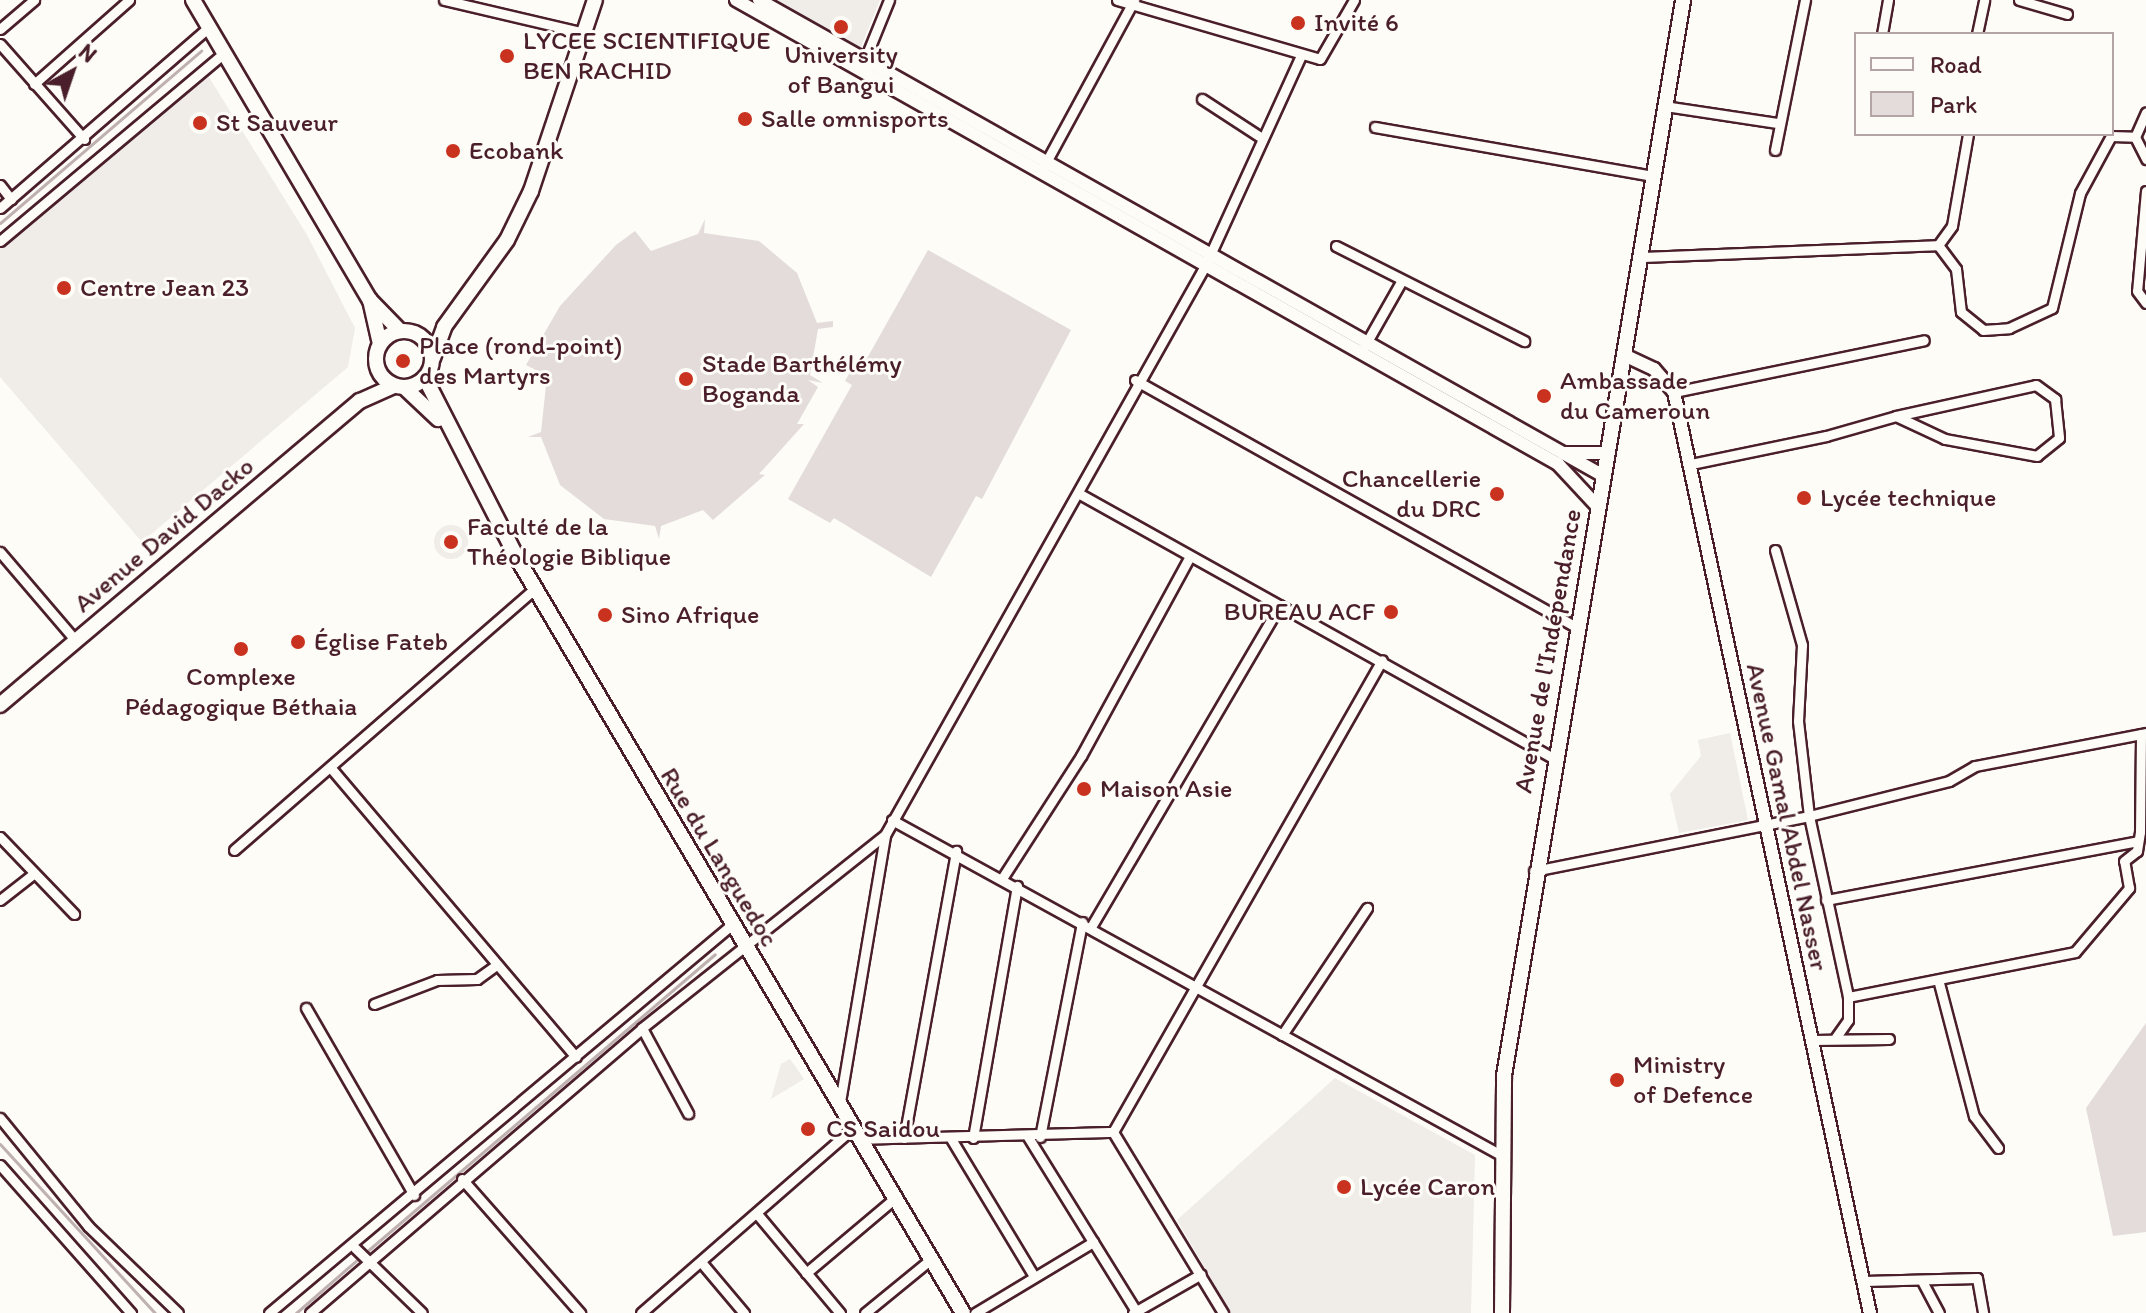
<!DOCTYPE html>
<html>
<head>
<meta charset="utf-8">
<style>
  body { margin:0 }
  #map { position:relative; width:2146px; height:1313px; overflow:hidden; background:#fdfcf7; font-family:Itim,sans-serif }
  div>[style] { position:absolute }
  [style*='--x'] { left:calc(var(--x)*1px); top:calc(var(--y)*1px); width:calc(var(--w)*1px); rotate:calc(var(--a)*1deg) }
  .built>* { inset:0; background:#f0ece8 }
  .round { border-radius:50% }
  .green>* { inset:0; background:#e3dcda }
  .stream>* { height:3px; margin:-1.5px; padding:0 1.5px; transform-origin:1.5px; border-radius:1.5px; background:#c0b1b1 }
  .roads { filter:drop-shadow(2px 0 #4a1f2b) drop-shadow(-2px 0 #4a1f2b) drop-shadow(0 2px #4a1f2b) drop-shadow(0 -2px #4a1f2b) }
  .street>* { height:9px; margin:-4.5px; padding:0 4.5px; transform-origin:4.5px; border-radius:4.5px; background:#fdfcf7 }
  .secondary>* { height:12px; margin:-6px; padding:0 6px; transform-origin:6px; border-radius:6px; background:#fdfcf7 }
  .primary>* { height:14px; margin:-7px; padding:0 7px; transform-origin:7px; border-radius:7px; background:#fdfcf7 }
  .primary>.ring { margin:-7px; padding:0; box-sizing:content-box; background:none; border:14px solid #fdfcf7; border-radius:50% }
  .dots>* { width:22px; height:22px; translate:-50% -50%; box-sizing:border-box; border:4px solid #fdfcf7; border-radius:50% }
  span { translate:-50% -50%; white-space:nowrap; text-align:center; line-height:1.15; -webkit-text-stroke:6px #fdfcf7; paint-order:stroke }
  .poi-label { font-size:26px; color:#4a1f2b }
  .left { translate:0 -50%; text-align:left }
  .right { translate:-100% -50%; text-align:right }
  .street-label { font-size:26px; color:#4a1f2b }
  .legend { position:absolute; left:1854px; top:32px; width:260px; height:104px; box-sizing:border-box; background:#fdfcf7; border:2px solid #b5a4a5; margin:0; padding:10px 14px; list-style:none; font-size:24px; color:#4a1f2b }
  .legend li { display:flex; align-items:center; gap:16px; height:40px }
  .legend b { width:40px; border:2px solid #b5a4a5 }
  .north { position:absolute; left:32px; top:32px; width:80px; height:80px; -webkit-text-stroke:6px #fdfcf7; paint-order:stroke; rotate:40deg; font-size:22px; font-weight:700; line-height:32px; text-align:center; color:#4a1f2b }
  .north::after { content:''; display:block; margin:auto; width:28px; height:36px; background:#4a1f2b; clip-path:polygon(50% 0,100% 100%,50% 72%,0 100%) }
</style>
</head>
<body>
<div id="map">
  <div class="built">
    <div style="clip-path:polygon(767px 0,880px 0,858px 54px)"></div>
    <div style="clip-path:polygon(207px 74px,307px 235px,355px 328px,348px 367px,142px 542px,0 377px,0 246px)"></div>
    <div class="round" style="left:434px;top:525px;width:34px;height:34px"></div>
    <div style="clip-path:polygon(1730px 733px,1748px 820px,1679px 833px,1670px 794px,1701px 756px,1698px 740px)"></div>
    <div style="clip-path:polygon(790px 1059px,804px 1079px,771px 1099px,781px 1064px)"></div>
    <div style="clip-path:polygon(1335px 1078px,1475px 1155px,1471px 1313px,1231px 1313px,1177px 1220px)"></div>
  </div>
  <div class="green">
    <div style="clip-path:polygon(705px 219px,704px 233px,759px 241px,797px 273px,817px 323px,833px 321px,833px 327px,818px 329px,810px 375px,823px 383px,808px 380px,818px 387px,797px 424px,804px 424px,759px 474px,765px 475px,713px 520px,703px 510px,661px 526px,659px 539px,655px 526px,604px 519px,560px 485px,541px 437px,528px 437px,541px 432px,547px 376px,526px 365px,560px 306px,616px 245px,635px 231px,651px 251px,698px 234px)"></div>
    <div style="clip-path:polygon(928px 250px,1071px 330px,982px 499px,976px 496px,931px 577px,834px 518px,830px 523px,788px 499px,852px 385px,845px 381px,854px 365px,861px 369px)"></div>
    <div style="clip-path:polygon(2146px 1023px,2146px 1232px,2113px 1236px,2086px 1108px)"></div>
  </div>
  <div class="stream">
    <div style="--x:0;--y:223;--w:265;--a:-40.6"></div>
    <div style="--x:0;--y:1144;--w:229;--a:47.5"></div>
    <div style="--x:365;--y:1253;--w:460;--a:-40.5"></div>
    <div style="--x:296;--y:1313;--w:84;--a:-41.1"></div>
  </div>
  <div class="roads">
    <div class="street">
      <div style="--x:444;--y:0;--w:145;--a:13.2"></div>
      <div style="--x:1117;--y:0;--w:211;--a:16.2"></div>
      <div style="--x:1320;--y:59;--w:68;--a:-60"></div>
      <div style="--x:2019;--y:0;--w:50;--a:16.3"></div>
      <div style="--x:0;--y:29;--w:45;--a:-40.5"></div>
      <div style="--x:1882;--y:34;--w:35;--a:-80"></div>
      <div style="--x:1977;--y:34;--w:35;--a:-78"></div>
      <div style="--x:0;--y:44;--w:127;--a:48.5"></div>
      <div style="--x:863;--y:64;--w:69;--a:-67.9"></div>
      <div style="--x:34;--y:84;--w:127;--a:-41.5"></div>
      <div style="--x:1202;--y:99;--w:72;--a:33"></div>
      <div style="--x:1665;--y:106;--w:114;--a:8.6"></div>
      <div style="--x:1375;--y:127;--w:282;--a:10"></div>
      <div style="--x:1968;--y:134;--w:93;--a:99.9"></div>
      <div style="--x:1952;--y:226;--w:24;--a:126"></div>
      <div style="--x:1938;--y:245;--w:30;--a:53"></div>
      <div style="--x:1956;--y:269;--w:43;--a:83.4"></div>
      <div style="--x:1961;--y:312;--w:28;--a:39"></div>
      <div style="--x:1983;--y:330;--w:26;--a:-4"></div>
      <div style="--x:2009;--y:328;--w:47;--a:-24.9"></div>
      <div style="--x:2052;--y:308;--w:118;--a:-76.3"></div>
      <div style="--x:2080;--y:193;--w:65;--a:-61.5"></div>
      <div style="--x:2111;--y:136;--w:24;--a:2"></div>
      <div style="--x:2135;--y:137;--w:25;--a:63"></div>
      <div style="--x:2135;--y:137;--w:27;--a:-66"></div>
      <div style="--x:1775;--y:150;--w:153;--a:-78.7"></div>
      <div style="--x:1044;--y:166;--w:189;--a:-61.5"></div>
      <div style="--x:0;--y:185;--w:18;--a:52"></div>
      <div style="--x:2146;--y:191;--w:100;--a:95.1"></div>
      <div style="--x:2137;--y:291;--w:15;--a:53"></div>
      <div style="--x:0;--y:208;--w:278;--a:-40.9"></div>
      <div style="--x:0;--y:241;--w:294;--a:-40"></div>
      <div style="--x:1336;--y:246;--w:211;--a:26.8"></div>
      <div style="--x:1641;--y:257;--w:297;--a:-2.3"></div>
      <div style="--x:1364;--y:347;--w:77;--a:-60.4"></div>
      <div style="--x:1135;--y:380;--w:505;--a:29.25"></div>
      <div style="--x:1674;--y:392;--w:255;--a:-11.7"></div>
      <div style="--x:1691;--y:464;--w:138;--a:-11.7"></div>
      <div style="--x:1826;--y:436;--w:73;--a:-15.9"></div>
      <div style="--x:1896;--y:416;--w:143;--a:-12.5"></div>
      <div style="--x:2036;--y:385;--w:24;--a:36"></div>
      <div style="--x:2055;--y:399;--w:39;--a:84"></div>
      <div style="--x:2059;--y:438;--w:28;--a:141"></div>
      <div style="--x:2037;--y:456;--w:94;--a:-169.5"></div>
      <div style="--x:1945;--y:439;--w:54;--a:-154.9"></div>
      <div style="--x:1078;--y:493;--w:546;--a:29.15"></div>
      <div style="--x:1775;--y:550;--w:99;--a:74.1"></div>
      <div style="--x:1802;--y:645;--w:76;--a:93"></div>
      <div style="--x:1798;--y:721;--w:96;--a:83.4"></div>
      <div style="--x:1809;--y:816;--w:185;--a:77.8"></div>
      <div style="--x:1848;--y:997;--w:23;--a:90"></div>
      <div style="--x:1848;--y:1020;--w:21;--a:125"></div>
      <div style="--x:0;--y:552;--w:117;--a:49.5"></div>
      <div style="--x:330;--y:767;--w:380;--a:49.7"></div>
      <div style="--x:892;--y:820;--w:693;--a:28.82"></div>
      <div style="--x:0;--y:837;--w:107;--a:46.1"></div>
      <div style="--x:234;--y:850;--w:399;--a:-41"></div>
      <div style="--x:1534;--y:871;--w:280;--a:-11.3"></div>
      <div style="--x:1809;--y:816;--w:144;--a:-14"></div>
      <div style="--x:1949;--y:781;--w:30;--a:-30"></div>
      <div style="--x:1975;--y:766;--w:174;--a:-10.9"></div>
      <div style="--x:1003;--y:877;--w:144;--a:-57.2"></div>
      <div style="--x:1081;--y:756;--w:226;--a:-61.4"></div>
      <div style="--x:0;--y:900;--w:41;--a:-38"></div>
      <div style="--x:1826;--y:900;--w:317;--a:-10.7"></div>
      <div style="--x:1091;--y:927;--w:373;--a:-59.6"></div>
      <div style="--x:1939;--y:983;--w:138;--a:75.3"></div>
      <div style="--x:1974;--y:1116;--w:40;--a:53"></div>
      <div style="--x:1848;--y:997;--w:231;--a:-11.2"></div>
      <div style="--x:2075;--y:952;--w:84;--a:-49.8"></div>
      <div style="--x:2129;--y:888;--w:27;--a:-100"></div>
      <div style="--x:2124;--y:861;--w:16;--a:-38"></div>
      <div style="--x:2137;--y:851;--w:19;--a:-81"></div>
      <div style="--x:2140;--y:832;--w:98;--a:-89.4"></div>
      <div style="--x:374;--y:1004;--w:67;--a:-20.9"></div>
      <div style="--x:437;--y:980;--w:40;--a:-1.4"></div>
      <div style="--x:477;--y:979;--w:22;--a:-36"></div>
      <div style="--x:306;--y:1008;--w:216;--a:60"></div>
      <div style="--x:642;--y:1028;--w:97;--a:61.6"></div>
      <div style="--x:1282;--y:1035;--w:153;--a:-56.2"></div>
      <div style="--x:1813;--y:1040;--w:76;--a:-0.8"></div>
      <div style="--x:840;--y:1102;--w:271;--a:-80.4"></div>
      <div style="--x:885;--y:835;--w:653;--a:-60.65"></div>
      <div style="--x:1205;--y:266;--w:232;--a:-65.5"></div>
      <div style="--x:0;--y:1118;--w:139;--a:50.8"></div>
      <div style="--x:88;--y:1226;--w:125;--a:44"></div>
      <div style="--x:1113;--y:1132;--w:543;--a:-60.32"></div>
      <div style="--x:1113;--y:1132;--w:212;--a:58.7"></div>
      <div style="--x:950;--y:1137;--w:162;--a:58.9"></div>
      <div style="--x:1028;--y:1137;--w:207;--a:58.2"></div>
      <div style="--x:1040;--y:1137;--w:219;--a:-78.9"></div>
      <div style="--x:904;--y:1138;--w:292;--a:-79.7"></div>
      <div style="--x:973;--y:1138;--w:256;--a:-80.1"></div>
      <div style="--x:860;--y:1139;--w:253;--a:-1.6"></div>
      <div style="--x:0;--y:1165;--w:198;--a:48.5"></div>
      <div style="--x:462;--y:1179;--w:179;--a:48.6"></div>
      <div style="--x:758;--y:1215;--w:128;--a:50.1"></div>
      <div style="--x:355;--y:1248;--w:93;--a:44.1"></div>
      <div style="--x:701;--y:1262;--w:67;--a:49.9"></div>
      <div style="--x:806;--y:1273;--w:116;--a:-40.1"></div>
      <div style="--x:1864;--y:1281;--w:113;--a:-1.5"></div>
      <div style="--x:1977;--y:1278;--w:36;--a:80"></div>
      <div style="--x:1922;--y:1281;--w:36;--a:62"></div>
      <div style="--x:269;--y:1313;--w:602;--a:-40.01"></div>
      <div style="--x:310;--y:1313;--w:438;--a:-40.6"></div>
      <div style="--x:642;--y:1028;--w:310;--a:-38.5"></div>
      <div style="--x:641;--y:1313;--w:281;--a:-41.1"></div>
      <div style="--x:865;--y:1313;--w:85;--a:-39.3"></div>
      <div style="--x:975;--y:1313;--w:138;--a:-31"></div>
      <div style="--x:1133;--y:1313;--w:78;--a:-29.8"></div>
    </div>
    <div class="secondary">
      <div style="--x:736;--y:0;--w:944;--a:29.44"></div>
      <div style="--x:1558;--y:464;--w:57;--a:47.1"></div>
      <div style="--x:759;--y:0;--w:968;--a:29.4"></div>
      <div style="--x:1624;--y:355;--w:33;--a:25"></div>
      <div style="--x:1654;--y:369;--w:30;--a:49"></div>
      <div style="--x:1674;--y:392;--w:942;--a:77.99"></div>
      <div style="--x:1563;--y:453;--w:43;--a:0"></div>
    </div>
    <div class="primary">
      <div style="--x:193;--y:0;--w:348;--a:59.5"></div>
      <div style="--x:370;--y:300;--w:43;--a:45.9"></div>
      <div style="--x:370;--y:300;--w:45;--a:77.2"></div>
      <div class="ring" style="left:376px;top:331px;width:42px;height:42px"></div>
      <div style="--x:433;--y:358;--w:33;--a:-70"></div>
      <div style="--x:444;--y:327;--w:107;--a:-54.1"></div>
      <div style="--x:507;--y:240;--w:55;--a:-63.9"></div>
      <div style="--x:531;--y:191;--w:201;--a:-71.5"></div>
      <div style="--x:425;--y:378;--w:200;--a:62.9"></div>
      <div style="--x:516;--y:556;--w:879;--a:59.44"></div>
      <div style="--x:404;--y:387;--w:47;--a:43.3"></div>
      <div style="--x:0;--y:705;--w:471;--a:-40.2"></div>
      <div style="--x:360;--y:401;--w:37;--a:-24"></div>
      <div style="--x:1502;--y:1313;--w:237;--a:-89.5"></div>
      <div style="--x:1504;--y:1076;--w:1091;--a:-80.55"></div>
    </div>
  </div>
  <div class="dots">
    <div style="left:1298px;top:23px;background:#c8321e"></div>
    <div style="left:841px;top:27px;background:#c8321e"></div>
    <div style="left:507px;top:56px;background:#c8321e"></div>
    <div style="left:745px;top:119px;background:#c8321e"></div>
    <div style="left:200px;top:123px;background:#c8321e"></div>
    <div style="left:453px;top:151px;background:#c8321e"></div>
    <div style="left:64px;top:288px;background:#c8321e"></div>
    <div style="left:403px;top:361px;background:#c8321e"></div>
    <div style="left:686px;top:379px;background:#c8321e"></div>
    <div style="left:1544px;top:396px;background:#c8321e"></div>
    <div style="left:1497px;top:494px;background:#c8321e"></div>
    <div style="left:1804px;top:498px;background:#c8321e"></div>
    <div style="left:451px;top:542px;background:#c8321e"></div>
    <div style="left:1391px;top:612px;background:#c8321e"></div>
    <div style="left:605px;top:615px;background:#c8321e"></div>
    <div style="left:298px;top:642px;background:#c8321e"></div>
    <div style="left:241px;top:649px;background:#c8321e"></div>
    <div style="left:1084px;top:789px;background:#c8321e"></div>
    <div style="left:1617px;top:1080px;background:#c8321e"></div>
    <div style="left:808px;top:1129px;background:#c8321e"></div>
    <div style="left:1344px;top:1187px;background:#c8321e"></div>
  </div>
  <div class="poi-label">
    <span class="left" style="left:1314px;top:23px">Invité 6</span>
    <span class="left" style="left:523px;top:56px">LYCEE SCIENTIFIQUE<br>BEN RACHID</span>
    <span style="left:841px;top:70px">University<br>of Bangui</span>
    <span class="left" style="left:761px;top:119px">Salle omnisports</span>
    <span class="left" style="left:216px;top:123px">St Sauveur</span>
    <span class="left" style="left:469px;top:151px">Ecobank</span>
    <span class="left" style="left:80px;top:288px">Centre Jean 23</span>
    <span class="left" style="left:419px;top:361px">Place (rond-point)<br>des Martyrs</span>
    <span class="left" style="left:702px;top:379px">Stade Barthélémy<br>Boganda</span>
    <span class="left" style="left:1560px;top:396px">Ambassade<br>du Cameroun</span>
    <span class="right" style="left:1481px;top:494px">Chancellerie<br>du DRC</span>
    <span class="left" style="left:1820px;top:498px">Lycée technique</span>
    <span class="left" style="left:467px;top:542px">Faculté de la<br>Théologie Biblique</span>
    <span class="right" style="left:1375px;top:612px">BUREAU ACF</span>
    <span class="left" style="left:621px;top:615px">Sino Afrique</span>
    <span class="left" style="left:314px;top:642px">Église Fateb</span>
    <span style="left:241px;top:692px">Complexe<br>Pédagogique Béthaia</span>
    <span class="left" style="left:1100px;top:789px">Maison Asie</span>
    <span class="left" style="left:1633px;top:1080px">Ministry<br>of Defence</span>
    <span class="left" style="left:826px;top:1129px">CS Saidou</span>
    <span class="left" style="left:1360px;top:1187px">Lycée Caron</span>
  </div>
  <div class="street-label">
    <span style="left:164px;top:535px;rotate:-40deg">Avenue David Dacko</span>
    <span style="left:1548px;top:651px;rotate:-80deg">Avenue de l'Indépendance</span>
    <span style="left:1787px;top:817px;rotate:78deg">Avenue Gamal Abdel Nasser</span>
    <span style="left:719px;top:857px;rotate:59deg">Rue du Languedoc</span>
  </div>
  <ul class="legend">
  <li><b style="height:10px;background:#fdfcf7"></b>Road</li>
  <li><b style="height:22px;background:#e3dcda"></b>Park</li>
  </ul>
  <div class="north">N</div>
</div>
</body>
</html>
